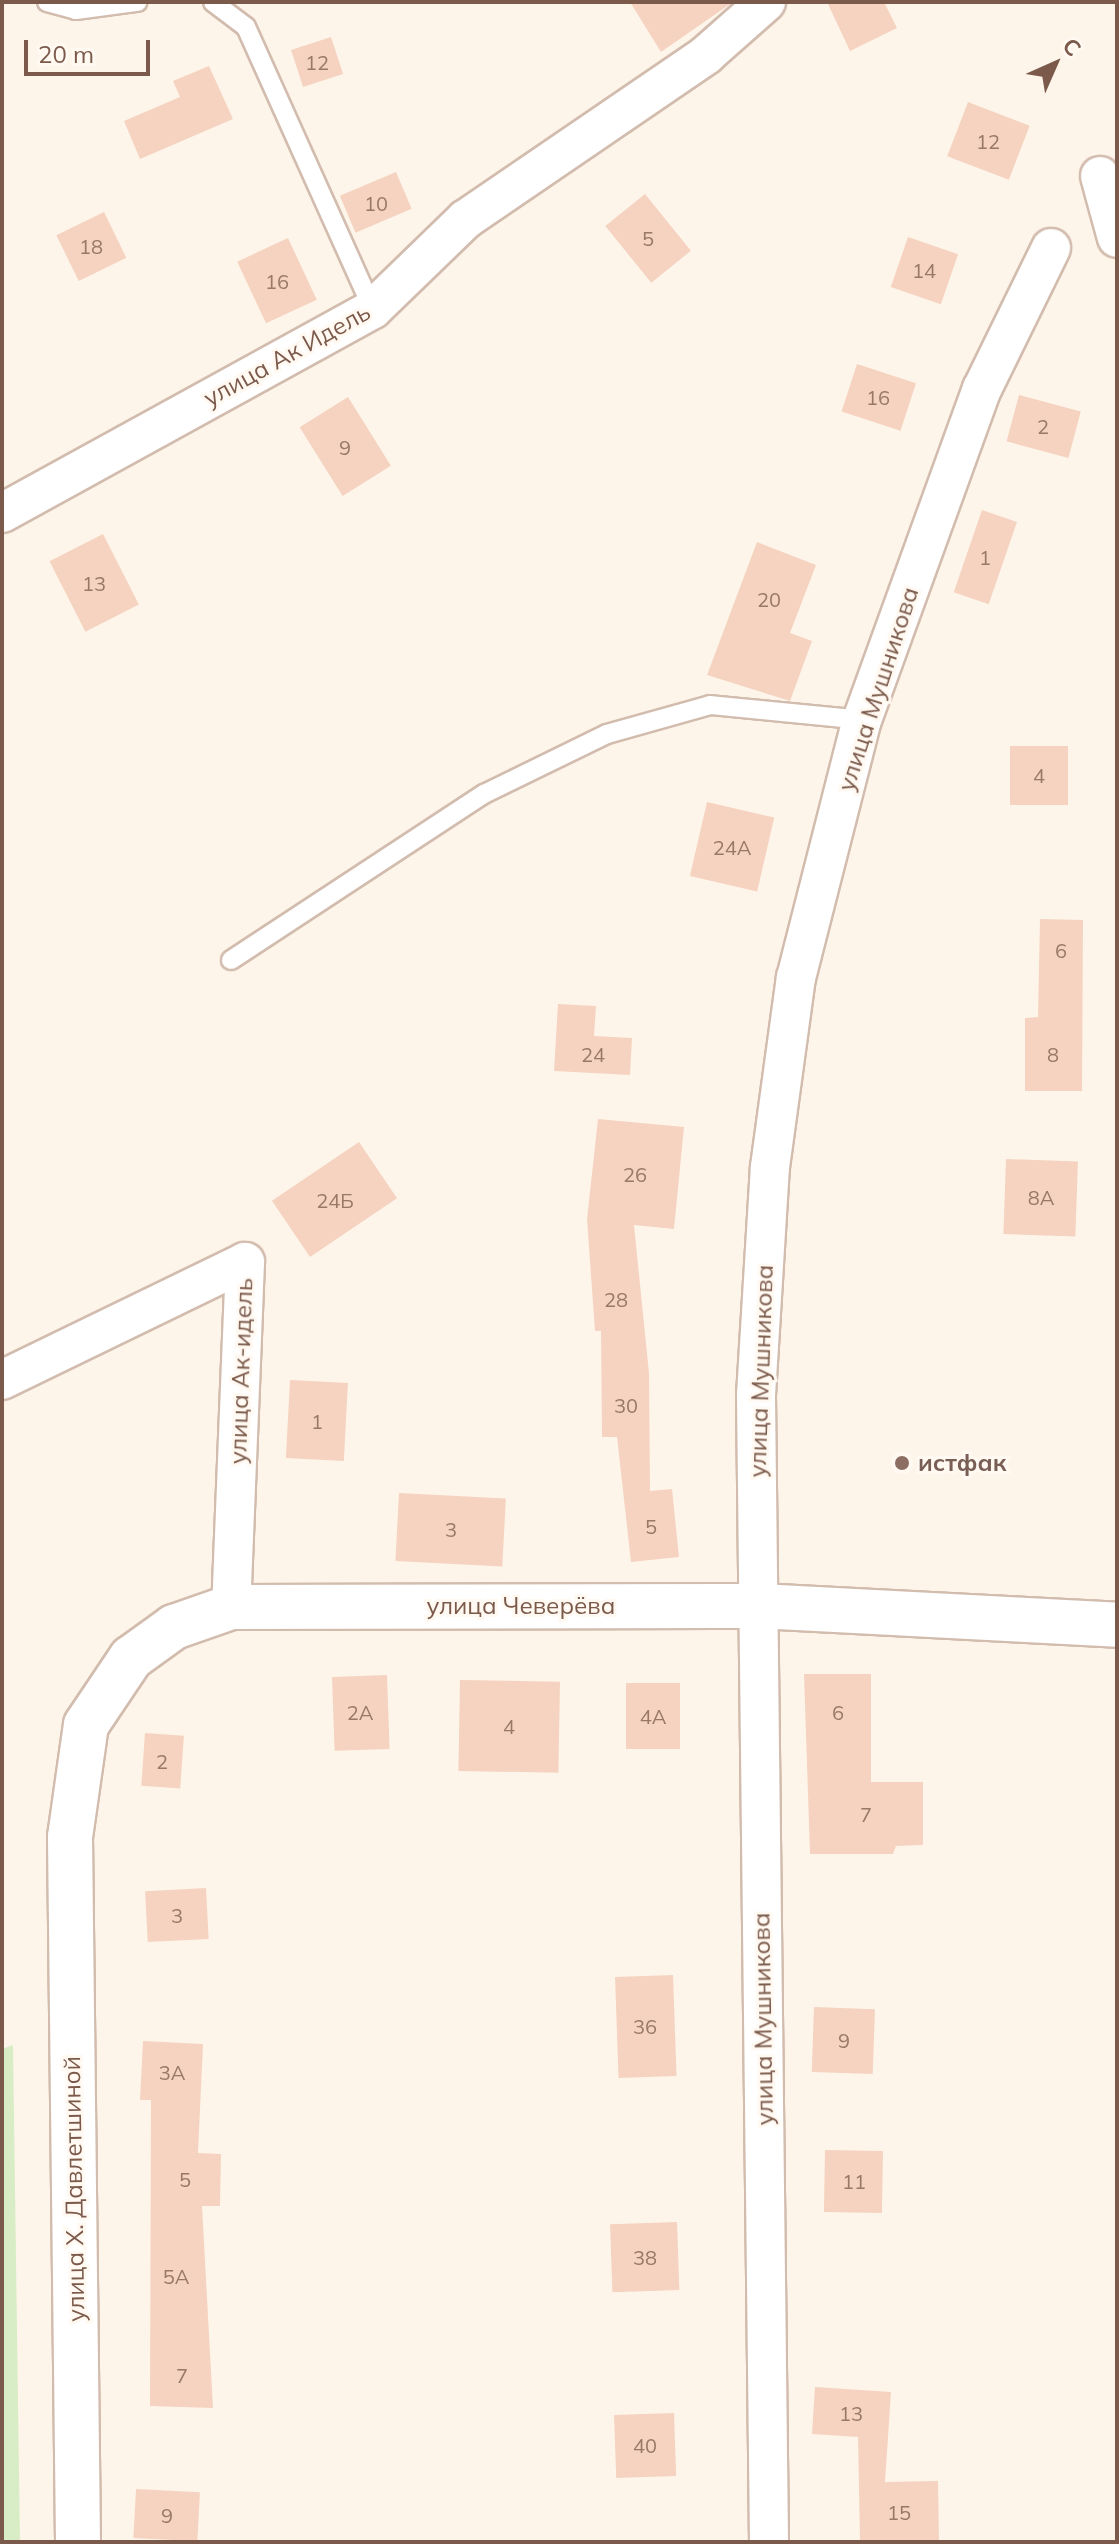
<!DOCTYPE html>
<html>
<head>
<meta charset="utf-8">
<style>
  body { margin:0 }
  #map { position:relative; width:1119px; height:2544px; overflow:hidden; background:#fef5ea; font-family:Mulish,sans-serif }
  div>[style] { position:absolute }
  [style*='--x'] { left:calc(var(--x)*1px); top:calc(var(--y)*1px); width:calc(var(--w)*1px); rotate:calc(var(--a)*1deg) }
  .green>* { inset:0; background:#d8edc6 }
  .building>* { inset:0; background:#f5d3c0; transform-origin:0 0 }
  .roads { filter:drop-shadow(2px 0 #d2bcae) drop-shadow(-2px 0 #d2bcae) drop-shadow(0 2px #d2bcae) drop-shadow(0 -2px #d2bcae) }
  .service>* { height:18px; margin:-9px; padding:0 9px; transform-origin:9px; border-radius:9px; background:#fff }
  .minor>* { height:38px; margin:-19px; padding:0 19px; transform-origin:19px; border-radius:19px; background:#fff }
  .tertiary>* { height:44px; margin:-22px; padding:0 22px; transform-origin:22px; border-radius:22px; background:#fff }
  .dots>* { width:22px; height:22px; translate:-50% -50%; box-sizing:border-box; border:4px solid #fff9f2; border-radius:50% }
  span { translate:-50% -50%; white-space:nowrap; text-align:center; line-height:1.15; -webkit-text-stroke:6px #fff9f2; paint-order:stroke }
  .number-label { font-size:20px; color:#9a7868 }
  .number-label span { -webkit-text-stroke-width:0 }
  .street-label { font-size:24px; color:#7b5a4b }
  .education-label { font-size:24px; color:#785e54; font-weight:700 }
  .left { translate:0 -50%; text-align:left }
  .frame { position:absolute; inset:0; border:4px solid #7b5a4b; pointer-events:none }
  .north { position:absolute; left:1015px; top:24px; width:80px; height:80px; -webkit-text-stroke:6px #fff9f2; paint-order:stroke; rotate:45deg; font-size:22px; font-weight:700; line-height:32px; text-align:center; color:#7b5a4b }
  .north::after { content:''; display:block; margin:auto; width:28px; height:36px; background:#7b5a4b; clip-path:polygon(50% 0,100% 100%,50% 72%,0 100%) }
  .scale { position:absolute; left:24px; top:40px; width:126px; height:36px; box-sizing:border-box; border:4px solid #7b5a4b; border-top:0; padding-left:10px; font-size:24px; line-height:28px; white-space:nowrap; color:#7b5a4b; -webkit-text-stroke:6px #fff9f2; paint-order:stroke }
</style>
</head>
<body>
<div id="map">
  <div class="green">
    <div style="clip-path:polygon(13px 2045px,20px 2542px,2px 2542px,2px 2049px)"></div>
  </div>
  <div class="building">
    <div style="clip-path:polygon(630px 2px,733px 2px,661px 52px)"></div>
    <div style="clip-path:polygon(827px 2px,884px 2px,897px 28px,850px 51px)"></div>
    <div style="left:331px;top:37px;width:39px;height:42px;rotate:72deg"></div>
    <div style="clip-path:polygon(209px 66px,233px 119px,140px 159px,124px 121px,180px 97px,173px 81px)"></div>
    <div style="left:968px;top:102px;width:66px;height:58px;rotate:21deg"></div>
    <div style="left:396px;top:172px;width:40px;height:61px;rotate:67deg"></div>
    <div style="left:645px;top:194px;width:73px;height:51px;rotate:51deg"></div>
    <div style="left:104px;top:212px;width:51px;height:53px;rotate:64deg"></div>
    <div style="left:908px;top:237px;width:53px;height:53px;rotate:19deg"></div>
    <div style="left:288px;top:238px;width:68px;height:56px;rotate:65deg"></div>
    <div style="left:857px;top:364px;width:62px;height:50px;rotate:18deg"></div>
    <div style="left:1019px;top:395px;width:64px;height:48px;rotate:15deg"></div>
    <div style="left:348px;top:397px;width:81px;height:57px;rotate:58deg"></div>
    <div style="left:982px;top:510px;width:37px;height:87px;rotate:19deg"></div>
    <div style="left:103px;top:534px;width:79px;height:60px;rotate:63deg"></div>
    <div style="clip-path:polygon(757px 542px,816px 565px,790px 633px,812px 641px,790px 701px,707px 675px)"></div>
    <div style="left:1010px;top:746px;width:58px;height:59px"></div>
    <div style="left:707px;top:802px;width:69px;height:76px;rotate:13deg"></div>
    <div style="clip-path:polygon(1040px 919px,1083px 920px,1082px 1091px,1025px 1091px,1025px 1018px,1038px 1017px)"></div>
    <div style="clip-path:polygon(558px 1004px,596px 1006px,594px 1036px,632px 1038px,630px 1075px,554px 1071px)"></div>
    <div style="clip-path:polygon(598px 1119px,684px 1127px,674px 1229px,634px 1225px,649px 1373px,650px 1491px,672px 1489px,679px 1557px,631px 1562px,617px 1437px,602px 1437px,601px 1331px,595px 1331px,587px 1219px)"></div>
    <div style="left:359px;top:1142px;width:68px;height:105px;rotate:56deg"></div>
    <div style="left:1006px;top:1159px;width:72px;height:75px;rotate:2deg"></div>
    <div style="left:290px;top:1380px;width:58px;height:78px;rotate:3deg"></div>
    <div style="left:399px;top:1493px;width:107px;height:68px;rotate:3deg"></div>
    <div style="clip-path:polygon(804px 1674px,871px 1674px,871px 1782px,923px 1782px,923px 1845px,896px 1846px,893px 1854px,810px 1854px)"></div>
    <div style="left:387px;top:1675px;width:74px;height:55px;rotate:88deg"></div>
    <div style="left:460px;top:1680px;width:100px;height:91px;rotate:1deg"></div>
    <div style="left:626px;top:1683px;width:54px;height:66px"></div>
    <div style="left:145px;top:1733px;width:39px;height:53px;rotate:4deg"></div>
    <div style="left:206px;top:1888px;width:51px;height:61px;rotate:87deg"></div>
    <div style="left:673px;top:1975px;width:101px;height:58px;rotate:88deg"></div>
    <div style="left:814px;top:2007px;width:61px;height:65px;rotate:2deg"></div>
    <div style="clip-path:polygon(143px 2041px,203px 2044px,198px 2153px,221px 2154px,220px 2206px,202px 2206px,213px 2408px,150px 2406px,151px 2100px,140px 2100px)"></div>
    <div style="left:825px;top:2150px;width:58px;height:62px;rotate:1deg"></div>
    <div style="left:677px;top:2222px;width:68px;height:67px;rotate:88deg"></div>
    <div style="clip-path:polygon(815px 2387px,891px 2392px,885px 2482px,938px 2481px,939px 2542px,860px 2542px,858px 2437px,812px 2434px)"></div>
    <div style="left:674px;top:2413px;width:63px;height:60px;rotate:88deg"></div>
    <div style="left:136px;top:2489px;width:64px;height:49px;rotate:3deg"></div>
  </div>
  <div class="roads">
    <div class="service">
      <div style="--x:47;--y:2;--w:30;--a:15"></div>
      <div style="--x:76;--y:10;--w:62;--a:-7.5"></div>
      <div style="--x:213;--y:2;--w:41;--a:37.1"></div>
      <div style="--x:246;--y:27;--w:309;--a:65.8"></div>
      <div style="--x:231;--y:960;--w:303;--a:-33.3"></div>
      <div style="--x:484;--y:794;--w:137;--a:-26"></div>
      <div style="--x:607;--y:734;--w:107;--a:-15.7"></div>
      <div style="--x:710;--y:705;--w:153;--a:5.6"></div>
    </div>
    <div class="minor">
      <div style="--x:1100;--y:176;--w:64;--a:74.7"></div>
      <div style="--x:2;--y:513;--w:423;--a:-28.8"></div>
      <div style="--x:373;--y:309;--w:129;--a:-44.1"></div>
      <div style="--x:466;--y:219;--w:291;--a:-34.3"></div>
      <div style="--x:706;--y:55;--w:80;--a:-41.5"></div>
      <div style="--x:2;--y:1380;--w:270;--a:-25.9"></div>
      <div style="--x:245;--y:1262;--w:345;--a:92.3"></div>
      <div style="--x:769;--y:2542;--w:1147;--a:-90.65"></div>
      <div style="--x:756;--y:1395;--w:228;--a:-86.5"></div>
      <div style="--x:770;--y:1167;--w:191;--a:-82.2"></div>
      <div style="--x:796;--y:978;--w:266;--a:-75.7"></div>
      <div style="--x:862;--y:720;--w:352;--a:-70.1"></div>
      <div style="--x:982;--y:389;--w:157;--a:-63.9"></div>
    </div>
    <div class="tertiary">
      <div style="--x:78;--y:2542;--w:705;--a:-90.65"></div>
      <div style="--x:70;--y:1837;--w:113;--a:-81.9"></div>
      <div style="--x:86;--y:1725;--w:81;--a:-56.1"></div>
      <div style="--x:131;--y:1658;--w:53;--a:-35.8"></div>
      <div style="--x:174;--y:1627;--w:60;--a:-19.3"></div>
      <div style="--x:231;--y:1607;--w:528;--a:-0.11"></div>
      <div style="--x:759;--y:1606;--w:359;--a:3"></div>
    </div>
  </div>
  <div class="dots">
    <div style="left:902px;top:1463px;background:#8d6e63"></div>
  </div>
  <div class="number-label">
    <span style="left:317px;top:62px">12</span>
    <span style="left:988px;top:141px">12</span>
    <span style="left:376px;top:203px">10</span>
    <span style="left:648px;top:238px">5</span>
    <span style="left:91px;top:246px">18</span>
    <span style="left:924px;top:270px">14</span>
    <span style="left:277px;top:281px">16</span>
    <span style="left:878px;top:397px">16</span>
    <span style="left:1043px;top:426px">2</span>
    <span style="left:345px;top:447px">9</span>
    <span style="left:985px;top:557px">1</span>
    <span style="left:94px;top:583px">13</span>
    <span style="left:769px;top:599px">20</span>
    <span style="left:1039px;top:775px">4</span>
    <span style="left:732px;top:847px">24А</span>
    <span style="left:1061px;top:950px">6</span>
    <span style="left:593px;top:1054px">24</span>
    <span style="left:1053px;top:1054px">8</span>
    <span style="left:635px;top:1174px">26</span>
    <span style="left:1041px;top:1197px">8А</span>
    <span style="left:335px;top:1200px">24Б</span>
    <span style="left:616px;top:1299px">28</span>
    <span style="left:626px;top:1405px">30</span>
    <span style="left:317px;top:1421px">1</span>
    <span style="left:651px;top:1526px">5</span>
    <span style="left:451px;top:1529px">3</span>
    <span style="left:360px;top:1712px">2А</span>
    <span style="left:838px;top:1712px">6</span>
    <span style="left:653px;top:1716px">4А</span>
    <span style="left:509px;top:1726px">4</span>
    <span style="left:162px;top:1761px">2</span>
    <span style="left:866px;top:1814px">7</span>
    <span style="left:177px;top:1915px">3</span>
    <span style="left:645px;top:2026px">36</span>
    <span style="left:844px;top:2040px">9</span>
    <span style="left:172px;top:2072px">3А</span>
    <span style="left:185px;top:2179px">5</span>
    <span style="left:854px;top:2181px">11</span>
    <span style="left:645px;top:2257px">38</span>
    <span style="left:176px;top:2276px">5А</span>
    <span style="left:182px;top:2375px">7</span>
    <span style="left:851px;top:2413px">13</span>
    <span style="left:645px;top:2445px">40</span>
    <span style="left:899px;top:2512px">15</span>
    <span style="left:167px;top:2515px">9</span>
  </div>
  <div class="street-label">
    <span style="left:287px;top:355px;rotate:-29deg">улица Ак Идель</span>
    <span style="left:878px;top:689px;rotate:-72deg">улица Мушникова</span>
    <span style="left:241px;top:1371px;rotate:-88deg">улица Ак-идель</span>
    <span style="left:761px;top:1371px;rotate:-88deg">улица Мушникова</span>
    <span style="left:521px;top:1606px">улица Чеверёва</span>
    <span style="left:763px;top:2019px;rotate:-91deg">улица Мушникова</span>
    <span style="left:74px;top:2189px;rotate:-91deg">улица Х. Давлетшиной</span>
  </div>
  <div class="education-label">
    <span class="left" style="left:918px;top:1463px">истфак</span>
  </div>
  <div class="frame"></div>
  <div class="north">С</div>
  <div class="scale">20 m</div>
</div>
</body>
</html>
